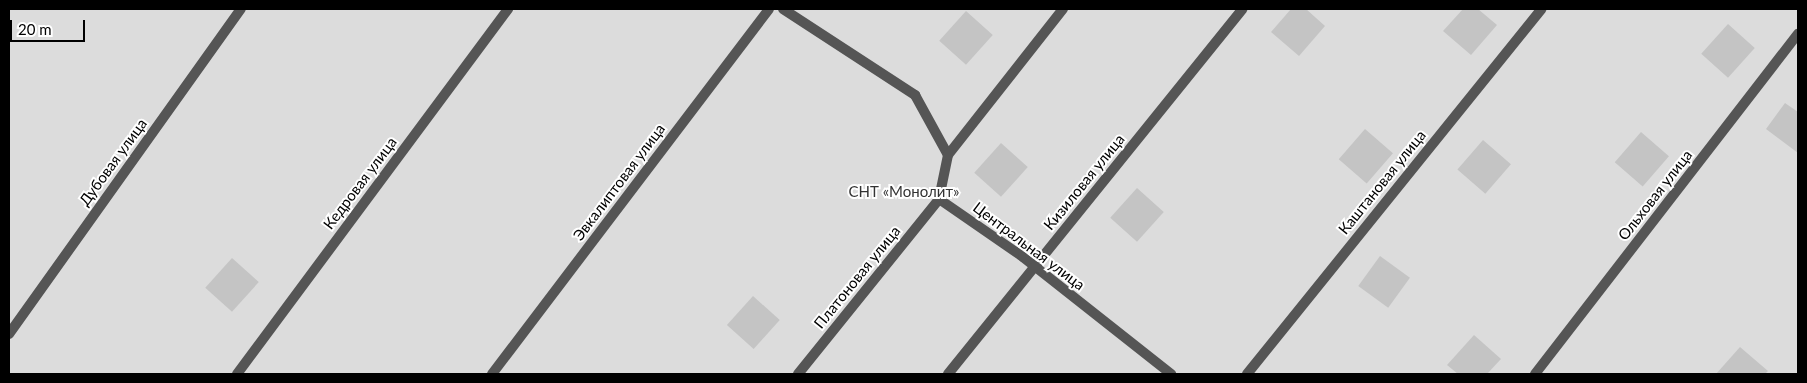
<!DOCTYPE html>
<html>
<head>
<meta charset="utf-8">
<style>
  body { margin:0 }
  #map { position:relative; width:1807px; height:383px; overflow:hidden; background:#fff; font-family:Lato,sans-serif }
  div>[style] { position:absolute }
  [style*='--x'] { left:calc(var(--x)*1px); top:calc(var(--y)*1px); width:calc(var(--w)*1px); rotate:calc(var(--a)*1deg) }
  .green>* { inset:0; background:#dcdcdc; transform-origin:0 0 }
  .building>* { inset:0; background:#c4c4c4; transform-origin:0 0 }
  .street>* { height:10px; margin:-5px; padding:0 5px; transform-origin:5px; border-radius:5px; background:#555 }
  span { translate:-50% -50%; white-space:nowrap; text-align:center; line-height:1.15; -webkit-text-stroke:4px #fff; paint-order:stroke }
  .street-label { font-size:15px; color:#000 }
  .park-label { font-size:15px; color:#333 }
  .frame { position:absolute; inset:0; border:10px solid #000; pointer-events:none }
  .scale { position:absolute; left:10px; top:20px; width:75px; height:22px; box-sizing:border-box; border:2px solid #000; border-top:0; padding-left:6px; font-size:15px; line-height:18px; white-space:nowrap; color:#000; -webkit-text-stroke:4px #fff; paint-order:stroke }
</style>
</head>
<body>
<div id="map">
  <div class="green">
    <div style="left:9px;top:9px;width:1789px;height:365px"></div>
  </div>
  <div class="building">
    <div style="clip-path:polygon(1291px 9px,1306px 9px,1325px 26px,1299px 56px,1271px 32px)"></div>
    <div style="clip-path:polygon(1463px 9px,1478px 9px,1497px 25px,1471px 55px,1443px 31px)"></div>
    <div style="left:966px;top:11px;width:36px;height:40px;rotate:42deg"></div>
    <div style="left:1728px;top:24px;width:36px;height:40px;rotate:42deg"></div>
    <div style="clip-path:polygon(1785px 103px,1798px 112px,1798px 153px,1766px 129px)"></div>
    <div style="left:1365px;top:129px;width:37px;height:40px;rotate:41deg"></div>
    <div style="left:1641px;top:132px;width:37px;height:40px;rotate:41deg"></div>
    <div style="left:1483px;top:140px;width:37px;height:39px;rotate:41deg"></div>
    <div style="left:1001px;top:143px;width:36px;height:40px;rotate:42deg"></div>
    <div style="left:1137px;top:188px;width:36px;height:40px;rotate:42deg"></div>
    <div style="left:1380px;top:256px;width:37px;height:37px;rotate:36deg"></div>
    <div style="left:232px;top:258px;width:36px;height:40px;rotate:42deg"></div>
    <div style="left:753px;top:296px;width:36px;height:39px;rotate:42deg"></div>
    <div style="clip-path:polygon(1474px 335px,1501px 359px,1487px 374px,1458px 374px,1447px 365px)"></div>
    <div style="clip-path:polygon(1740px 347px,1768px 371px,1765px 374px,1716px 374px)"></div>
  </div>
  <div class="street">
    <div style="--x:783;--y:9;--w:158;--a:33.1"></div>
    <div style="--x:915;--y:95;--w:68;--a:61.2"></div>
    <div style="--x:948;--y:155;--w:45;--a:101.6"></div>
    <div style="--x:939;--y:199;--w:102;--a:34.6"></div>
    <div style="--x:1023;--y:257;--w:189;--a:38.3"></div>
    <div style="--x:948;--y:155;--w:186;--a:-51.8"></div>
    <div style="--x:9;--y:334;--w:399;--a:-54.5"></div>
    <div style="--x:237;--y:374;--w:455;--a:-53.4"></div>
    <div style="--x:492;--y:374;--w:458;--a:-52.8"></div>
    <div style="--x:798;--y:374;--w:225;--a:-51.1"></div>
    <div style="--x:948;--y:374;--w:469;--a:-51.1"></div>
    <div style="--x:1247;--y:374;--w:469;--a:-51.1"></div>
    <div style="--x:1535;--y:374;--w:430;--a:-52.3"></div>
  </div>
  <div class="street-label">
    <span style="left:113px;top:162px;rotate:-54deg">Дубовая улица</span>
    <span style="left:619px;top:182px;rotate:-53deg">Эвкалиптовая улица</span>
    <span style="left:1084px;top:182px;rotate:-51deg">Кизиловая улица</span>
    <span style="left:1382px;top:182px;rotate:-51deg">Каштановая улица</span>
    <span style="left:360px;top:183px;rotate:-53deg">Кедровая улица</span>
    <span style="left:1655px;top:195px;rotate:-52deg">Ольховая улица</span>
    <span style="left:1029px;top:246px;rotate:37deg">Центральная улица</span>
    <span style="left:857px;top:277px;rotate:-51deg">Платоновая улица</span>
  </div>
  <div class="park-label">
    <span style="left:904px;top:192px">СНТ «Монолит»</span>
  </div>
  <div class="frame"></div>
  <div class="scale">20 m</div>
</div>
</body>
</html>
